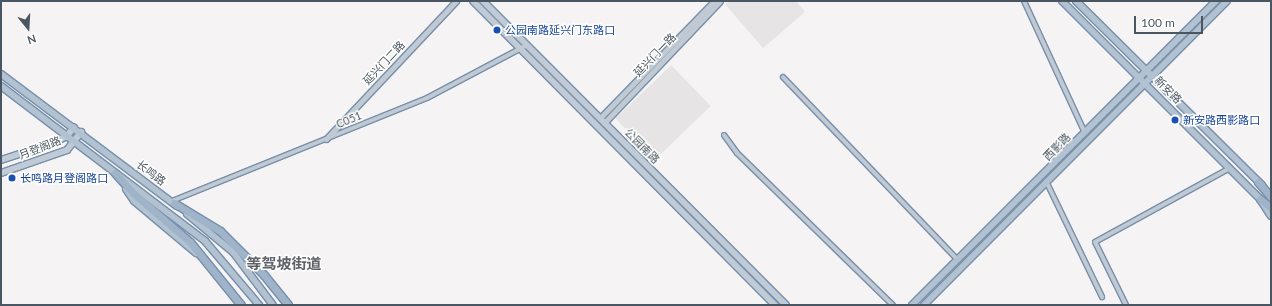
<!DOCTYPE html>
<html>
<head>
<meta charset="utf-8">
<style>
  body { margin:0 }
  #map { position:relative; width:1272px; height:306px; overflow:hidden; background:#f5f3f3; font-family:Lato,"Noto Sans SC",sans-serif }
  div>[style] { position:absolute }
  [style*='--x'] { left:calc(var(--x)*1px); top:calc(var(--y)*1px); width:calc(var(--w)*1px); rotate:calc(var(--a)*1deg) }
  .education>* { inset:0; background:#e6e4e5; transform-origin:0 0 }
  .roads { filter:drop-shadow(1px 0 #7690ad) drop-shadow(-1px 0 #7690ad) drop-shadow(0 1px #7690ad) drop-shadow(0 -1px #7690ad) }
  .minor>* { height:4px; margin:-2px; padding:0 2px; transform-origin:2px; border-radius:2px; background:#c1cad2 }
  .tertiary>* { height:5px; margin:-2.5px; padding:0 2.5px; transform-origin:2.5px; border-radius:2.5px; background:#c1cad2 }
  .secondary>* { height:6px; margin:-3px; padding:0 3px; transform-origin:3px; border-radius:3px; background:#c1cbd6 }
  .primary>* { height:6px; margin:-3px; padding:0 3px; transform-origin:3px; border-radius:3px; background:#b3c2d1 }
  .trunk>* { height:7px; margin:-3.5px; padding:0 3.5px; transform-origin:3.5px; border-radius:3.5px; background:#9fb4c9 }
  .dots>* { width:11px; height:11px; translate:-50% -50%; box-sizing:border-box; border:2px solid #fff; border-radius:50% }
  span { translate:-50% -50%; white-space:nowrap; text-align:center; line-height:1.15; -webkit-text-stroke:3px #fff; paint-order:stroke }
  .transit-label { font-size:11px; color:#164399 }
  .left { translate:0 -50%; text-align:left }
  .street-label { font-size:11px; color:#4a5661 }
  .district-label { font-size:15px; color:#5f6368; font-weight:700 }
  .frame { position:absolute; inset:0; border:2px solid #4a5661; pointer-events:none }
  .north { position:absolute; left:8px; top:8px; width:40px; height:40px; -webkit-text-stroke:3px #fff; paint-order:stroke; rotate:162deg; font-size:11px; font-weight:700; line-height:16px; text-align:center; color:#4a5661 }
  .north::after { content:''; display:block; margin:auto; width:14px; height:18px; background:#4a5661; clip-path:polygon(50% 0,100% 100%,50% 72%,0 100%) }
  .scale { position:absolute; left:1134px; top:16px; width:69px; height:18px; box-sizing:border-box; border:2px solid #4a5661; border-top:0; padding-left:5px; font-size:12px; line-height:14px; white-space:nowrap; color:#4a5661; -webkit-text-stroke:3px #fff; paint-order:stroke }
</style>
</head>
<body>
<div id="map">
  <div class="education">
    <div style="clip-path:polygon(729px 1px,796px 1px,805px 12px,763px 48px,725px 4px)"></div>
    <div style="left:671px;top:65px;width:57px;height:77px;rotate:46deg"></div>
  </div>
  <div class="roads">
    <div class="minor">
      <div style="--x:1024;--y:1;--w:145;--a:65.2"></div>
      <div style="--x:783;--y:77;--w:253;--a:46.3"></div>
      <div style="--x:724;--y:135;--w:22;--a:54"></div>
      <div style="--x:737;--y:153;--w:218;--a:44.3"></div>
      <div style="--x:1046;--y:181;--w:129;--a:64.2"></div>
      <div style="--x:172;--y:201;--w:275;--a:-22"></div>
      <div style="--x:427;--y:98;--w:113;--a:-27.9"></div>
      <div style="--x:1126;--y:305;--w:70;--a:-116.2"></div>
      <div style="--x:1095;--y:242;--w:154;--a:-28.7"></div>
    </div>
    <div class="tertiary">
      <div style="--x:600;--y:118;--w:163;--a:-45.7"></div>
      <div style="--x:604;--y:123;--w:168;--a:-46.4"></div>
      <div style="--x:326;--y:139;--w:190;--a:-46.7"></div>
    </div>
    <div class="secondary">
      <div style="--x:473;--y:1;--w:429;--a:45.2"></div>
      <div style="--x:483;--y:1;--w:429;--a:45.1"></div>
      <div style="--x:1;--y:160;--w:52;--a:-18.1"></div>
      <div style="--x:50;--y:144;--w:19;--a:-25"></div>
      <div style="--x:67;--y:136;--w:11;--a:-52"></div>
      <div style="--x:1;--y:173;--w:70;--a:-19.2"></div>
      <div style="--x:67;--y:150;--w:23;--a:-52"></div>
    </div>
    <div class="primary">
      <div style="--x:1062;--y:1;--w:280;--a:45"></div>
      <div style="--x:1260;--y:199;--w:20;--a:57"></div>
      <div style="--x:1076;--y:1;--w:262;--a:44.7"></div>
      <div style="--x:1;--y:74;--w:220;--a:36.9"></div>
      <div style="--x:1;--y:86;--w:256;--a:37.2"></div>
      <div style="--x:205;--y:241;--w:84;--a:49.8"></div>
      <div style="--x:126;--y:189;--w:14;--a:56"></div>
      <div style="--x:134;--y:201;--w:81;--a:40"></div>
      <div style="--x:187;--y:214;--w:60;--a:39.6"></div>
      <div style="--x:233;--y:252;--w:66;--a:53"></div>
      <div style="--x:912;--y:305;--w:430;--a:-45"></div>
      <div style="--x:924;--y:305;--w:429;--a:-45.1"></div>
    </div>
    <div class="trunk">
      <div style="--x:115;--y:173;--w:27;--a:48"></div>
      <div style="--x:133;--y:193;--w:75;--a:40.7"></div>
      <div style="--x:190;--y:242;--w:81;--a:51"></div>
      <div style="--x:1258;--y:182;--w:20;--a:49"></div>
      <div style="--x:1260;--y:199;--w:14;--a:39"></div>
      <div style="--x:174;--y:203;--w:54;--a:31.3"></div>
      <div style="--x:220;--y:231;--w:62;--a:45"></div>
      <div style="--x:264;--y:275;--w:38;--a:51"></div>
    </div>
  </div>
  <div class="dots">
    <div style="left:497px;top:30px;background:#1a4fb4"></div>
    <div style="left:1175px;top:120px;background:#1a4fb4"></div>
    <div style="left:12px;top:178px;background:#1a4fb4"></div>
  </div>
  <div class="transit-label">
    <span class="left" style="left:505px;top:30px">公园南路延兴门东路口</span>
    <span class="left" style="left:1183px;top:120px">新安路西影路口</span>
    <span class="left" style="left:20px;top:178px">长鸣路月登阁路口</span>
  </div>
  <div class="street-label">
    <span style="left:655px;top:55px;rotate:-46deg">延兴门一路</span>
    <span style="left:384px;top:63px;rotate:-47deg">延兴门二路</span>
    <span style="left:1168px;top:90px;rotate:45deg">新安路</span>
    <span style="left:349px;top:120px;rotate:-22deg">C051</span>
    <span style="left:642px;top:146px;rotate:45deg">公园南路</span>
    <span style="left:1057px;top:147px;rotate:-46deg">西影路</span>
    <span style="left:40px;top:148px;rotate:-21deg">月登阁路</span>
    <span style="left:151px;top:173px;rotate:37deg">长鸣路</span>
  </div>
  <div class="district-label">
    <span style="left:284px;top:264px">等驾坡街道</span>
  </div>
  <div class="frame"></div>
  <div class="north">N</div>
  <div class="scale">100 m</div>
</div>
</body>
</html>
